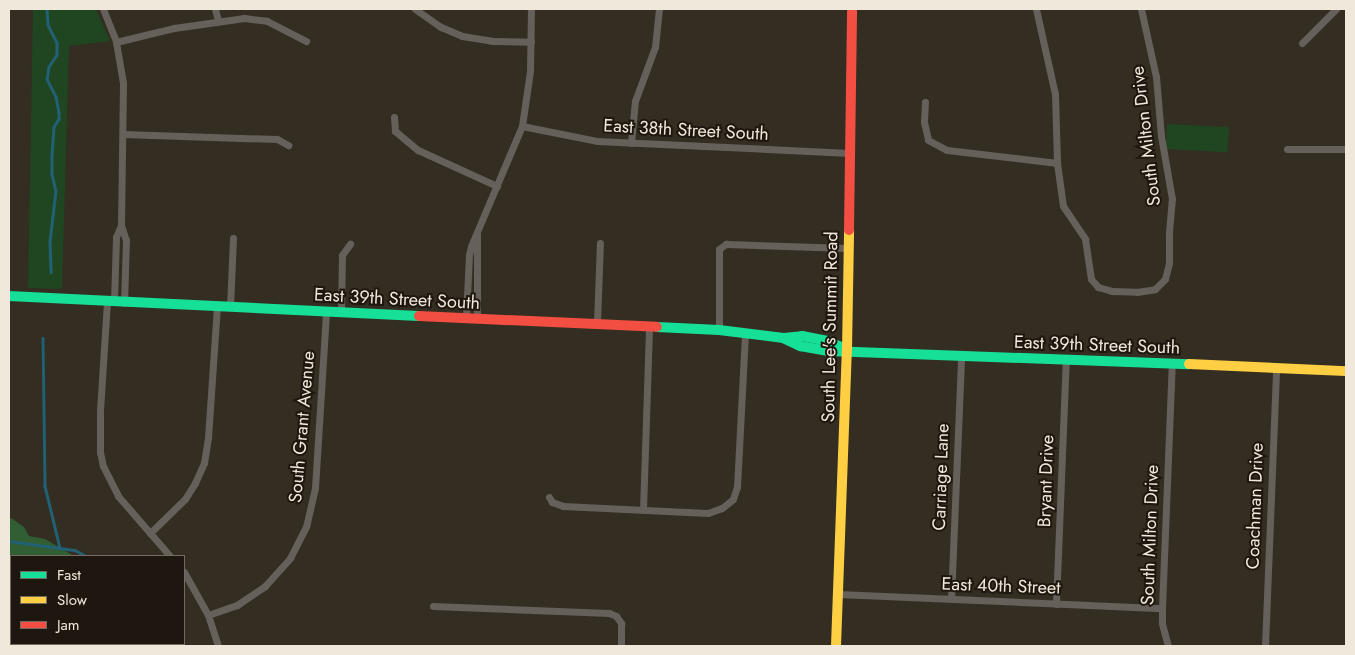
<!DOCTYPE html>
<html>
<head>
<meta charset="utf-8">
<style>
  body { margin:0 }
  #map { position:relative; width:1355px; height:655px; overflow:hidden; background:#332d22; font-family:Jost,sans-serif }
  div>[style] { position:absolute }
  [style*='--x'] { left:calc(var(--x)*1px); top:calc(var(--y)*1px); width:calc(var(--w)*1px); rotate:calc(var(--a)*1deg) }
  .green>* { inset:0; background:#204621; transform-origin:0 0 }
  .forest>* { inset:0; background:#315e32 }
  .stream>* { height:2.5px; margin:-1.25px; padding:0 1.25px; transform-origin:1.25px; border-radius:1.25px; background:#216075 }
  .street>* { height:7px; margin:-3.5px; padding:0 3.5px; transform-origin:3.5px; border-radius:3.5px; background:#656059 }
  .fast>* { height:10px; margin:-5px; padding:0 5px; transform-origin:5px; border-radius:5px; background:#16e098 }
  .slow>* { height:10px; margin:-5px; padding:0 5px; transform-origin:5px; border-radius:5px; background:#ffcf43 }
  .jam>* { height:10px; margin:-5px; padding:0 5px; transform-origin:5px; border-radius:5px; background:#f24e42 }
  span { translate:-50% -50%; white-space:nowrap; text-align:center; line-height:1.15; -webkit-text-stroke:4px #1d170f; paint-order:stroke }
  .street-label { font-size:18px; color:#f1e8dc }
  .frame { position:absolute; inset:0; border:10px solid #f1e8dc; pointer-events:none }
  .legend { position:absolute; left:10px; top:555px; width:175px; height:90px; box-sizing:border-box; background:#1d170f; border:1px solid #726b61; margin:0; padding:6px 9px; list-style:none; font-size:15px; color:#f1e8dc }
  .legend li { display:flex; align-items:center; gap:10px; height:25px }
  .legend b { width:25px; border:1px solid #726b61 }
</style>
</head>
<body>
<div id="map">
  <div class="green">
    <div style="clip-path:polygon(33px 9px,96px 9px,110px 41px,69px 46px,62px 289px,28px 288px)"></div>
    <div style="left:1167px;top:124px;width:62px;height:25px;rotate:3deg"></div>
  </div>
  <div class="forest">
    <div style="clip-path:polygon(11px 518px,24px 527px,29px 536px,45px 539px,74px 556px,11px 556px,11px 564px,9px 563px,9px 519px)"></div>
  </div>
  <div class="stream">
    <div style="--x:47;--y:9;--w:16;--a:86"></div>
    <div style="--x:48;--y:25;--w:20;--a:63"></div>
    <div style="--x:57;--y:43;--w:12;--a:90"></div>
    <div style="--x:57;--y:55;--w:14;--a:124"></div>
    <div style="--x:49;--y:67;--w:12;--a:99"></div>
    <div style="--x:47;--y:79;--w:20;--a:63"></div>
    <div style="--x:56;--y:97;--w:15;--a:79"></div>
    <div style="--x:59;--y:112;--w:7;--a:90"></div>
    <div style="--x:59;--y:119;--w:9;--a:122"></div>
    <div style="--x:54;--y:127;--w:29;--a:94"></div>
    <div style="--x:52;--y:156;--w:18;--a:90"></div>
    <div style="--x:52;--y:174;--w:17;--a:77"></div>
    <div style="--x:56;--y:191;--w:50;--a:96.8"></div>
    <div style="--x:50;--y:241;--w:31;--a:88"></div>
    <div style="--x:43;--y:338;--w:148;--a:89.2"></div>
    <div style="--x:45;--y:486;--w:64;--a:76.4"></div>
    <div style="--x:9;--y:541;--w:67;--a:7.8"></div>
    <div style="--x:75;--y:550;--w:13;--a:29"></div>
    <div style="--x:162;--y:644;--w:2;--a:63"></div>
  </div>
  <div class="street">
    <div style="--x:103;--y:9;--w:35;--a:68"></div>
    <div style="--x:116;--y:42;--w:42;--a:80.3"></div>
    <div style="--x:123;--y:83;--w:142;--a:90.8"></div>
    <div style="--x:121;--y:225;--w:16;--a:72"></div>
    <div style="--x:126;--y:240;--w:63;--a:91.8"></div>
    <div style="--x:215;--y:9;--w:11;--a:75"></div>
    <div style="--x:415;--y:9;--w:32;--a:35"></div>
    <div style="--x:441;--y:27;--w:23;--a:23"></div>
    <div style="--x:462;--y:36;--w:30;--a:9"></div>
    <div style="--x:492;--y:41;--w:39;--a:1"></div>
    <div style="--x:1036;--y:9;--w:87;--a:77.4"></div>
    <div style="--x:1055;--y:94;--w:69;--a:88.3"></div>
    <div style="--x:1057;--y:163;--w:43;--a:82.1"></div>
    <div style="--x:1063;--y:206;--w:40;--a:56"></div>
    <div style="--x:1085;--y:239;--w:40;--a:81.5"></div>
    <div style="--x:1091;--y:279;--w:11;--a:49"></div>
    <div style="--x:1098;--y:287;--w:15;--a:16"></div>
    <div style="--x:1112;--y:291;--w:25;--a:2"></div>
    <div style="--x:1137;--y:292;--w:18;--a:-9"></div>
    <div style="--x:1155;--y:289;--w:14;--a:-45"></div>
    <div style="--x:1165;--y:279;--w:16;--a:-76"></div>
    <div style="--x:1169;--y:263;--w:31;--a:-90"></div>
    <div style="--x:1169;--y:232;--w:33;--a:-85"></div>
    <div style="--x:1172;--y:199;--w:64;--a:-99.9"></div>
    <div style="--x:1161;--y:136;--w:59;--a:-94.8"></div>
    <div style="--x:1156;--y:77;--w:70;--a:-102.4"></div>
    <div style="--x:116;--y:42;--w:60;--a:-13.6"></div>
    <div style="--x:174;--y:28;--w:71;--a:-8.1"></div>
    <div style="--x:244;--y:18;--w:23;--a:7"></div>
    <div style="--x:267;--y:21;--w:44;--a:27.1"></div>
    <div style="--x:1302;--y:43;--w:48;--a:-45"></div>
    <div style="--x:925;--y:102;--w:20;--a:93"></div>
    <div style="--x:924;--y:122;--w:18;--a:77"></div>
    <div style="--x:928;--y:140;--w:21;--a:28"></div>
    <div style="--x:947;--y:150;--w:111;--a:6.7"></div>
    <div style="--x:394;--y:117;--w:14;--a:86"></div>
    <div style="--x:395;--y:131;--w:30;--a:40"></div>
    <div style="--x:418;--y:150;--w:87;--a:24.5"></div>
    <div style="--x:522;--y:126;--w:76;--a:11.3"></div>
    <div style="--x:597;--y:141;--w:253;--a:2.7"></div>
    <div style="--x:123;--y:134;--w:154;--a:1.9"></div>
    <div style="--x:277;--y:139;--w:13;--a:29"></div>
    <div style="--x:631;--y:143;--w:42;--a:-84.6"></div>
    <div style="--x:635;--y:101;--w:58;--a:-69.7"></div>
    <div style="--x:655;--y:47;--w:38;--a:-84"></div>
    <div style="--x:1287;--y:149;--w:59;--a:0"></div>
    <div style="--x:107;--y:302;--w:108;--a:93.7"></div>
    <div style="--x:100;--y:410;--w:42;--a:90"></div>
    <div style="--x:100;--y:452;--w:14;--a:78"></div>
    <div style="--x:103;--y:466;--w:34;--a:63"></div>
    <div style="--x:118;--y:496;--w:79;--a:49.1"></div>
    <div style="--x:114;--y:302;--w:65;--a:-88.2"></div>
    <div style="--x:116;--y:237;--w:13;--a:-67"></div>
    <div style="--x:230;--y:307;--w:69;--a:-87.5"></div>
    <div style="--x:341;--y:312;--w:57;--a:-89"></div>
    <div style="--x:342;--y:255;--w:14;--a:-54"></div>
    <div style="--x:466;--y:318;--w:63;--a:-87.3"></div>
    <div style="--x:469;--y:255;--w:9;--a:-77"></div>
    <div style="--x:471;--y:246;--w:130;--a:-67"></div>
    <div style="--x:522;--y:126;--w:56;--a:-81.7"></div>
    <div style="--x:530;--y:71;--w:62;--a:-89.1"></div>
    <div style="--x:477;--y:319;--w:84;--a:-90"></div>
    <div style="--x:597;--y:323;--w:80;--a:-87.9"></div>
    <div style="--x:719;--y:330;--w:81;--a:-90"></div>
    <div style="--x:719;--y:249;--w:9;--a:-36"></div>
    <div style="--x:726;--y:244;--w:122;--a:1.9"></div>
    <div style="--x:549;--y:497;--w:6;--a:59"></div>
    <div style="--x:552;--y:502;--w:12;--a:20"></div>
    <div style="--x:563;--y:506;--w:145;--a:2.8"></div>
    <div style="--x:708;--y:513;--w:15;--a:-20"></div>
    <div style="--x:722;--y:508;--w:14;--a:-39"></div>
    <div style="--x:733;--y:499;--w:13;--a:-72"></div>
    <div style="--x:737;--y:487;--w:155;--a:-87"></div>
    <div style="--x:643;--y:510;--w:184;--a:-88.1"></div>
    <div style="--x:150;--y:533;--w:49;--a:-44.2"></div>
    <div style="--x:185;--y:499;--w:19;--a:-58"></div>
    <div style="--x:195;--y:483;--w:22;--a:-66"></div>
    <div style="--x:204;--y:463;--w:25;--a:-81"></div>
    <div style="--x:208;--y:438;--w:132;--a:-86.1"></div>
    <div style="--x:184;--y:572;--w:49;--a:60.8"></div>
    <div style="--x:208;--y:615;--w:33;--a:72"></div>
    <div style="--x:838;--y:594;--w:324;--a:2.5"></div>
    <div style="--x:951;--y:599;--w:243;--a:-87.6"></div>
    <div style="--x:9;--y:603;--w:2;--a:27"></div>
    <div style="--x:1056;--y:604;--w:244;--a:-87.7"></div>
    <div style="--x:433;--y:606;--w:176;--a:2.3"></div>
    <div style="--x:609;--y:613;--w:8;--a:23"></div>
    <div style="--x:616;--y:616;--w:9;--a:54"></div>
    <div style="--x:621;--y:623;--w:23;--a:90"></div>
    <div style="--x:208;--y:615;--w:31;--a:-19"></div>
    <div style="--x:237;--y:605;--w:34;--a:-34"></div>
    <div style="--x:265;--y:586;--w:38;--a:-48"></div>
    <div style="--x:290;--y:558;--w:35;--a:-63"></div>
    <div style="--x:306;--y:527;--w:40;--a:-77"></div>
    <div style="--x:315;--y:488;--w:176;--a:-86.4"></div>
    <div style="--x:67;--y:644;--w:3;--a:45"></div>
    <div style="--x:17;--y:646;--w:3;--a:-45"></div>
    <div style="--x:1168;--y:646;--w:24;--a:-105"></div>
    <div style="--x:1162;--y:623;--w:15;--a:-90"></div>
    <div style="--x:1162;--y:608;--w:244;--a:-87.7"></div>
    <div style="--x:1265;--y:646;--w:278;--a:-87.7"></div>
  </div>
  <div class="fast">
    <div style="--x:9;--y:296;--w:410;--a:2.8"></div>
    <div style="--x:657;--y:327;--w:62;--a:2.8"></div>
    <div style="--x:719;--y:330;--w:65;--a:7"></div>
    <div style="--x:784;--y:338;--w:18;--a:-6"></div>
    <div style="--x:802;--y:336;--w:26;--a:11"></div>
    <div style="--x:828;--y:341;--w:21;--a:25"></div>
    <div style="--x:785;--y:339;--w:17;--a:25"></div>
    <div style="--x:800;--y:346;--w:29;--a:10"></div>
    <div style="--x:829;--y:351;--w:360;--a:2.1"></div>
  </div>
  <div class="slow">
    <div style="--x:1189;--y:364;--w:157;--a:2.6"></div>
    <div style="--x:836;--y:646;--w:296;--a:-87.9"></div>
    <div style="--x:847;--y:350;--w:120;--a:-89"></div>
  </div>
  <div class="jam">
    <div style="--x:849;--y:230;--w:221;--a:-89.2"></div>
    <div style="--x:419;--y:316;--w:238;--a:2.6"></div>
  </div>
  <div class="street-label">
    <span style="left:686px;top:130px;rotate:3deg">East 38th Street South</span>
    <span style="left:1146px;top:136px;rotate:-97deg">South Milton Drive</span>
    <span style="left:397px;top:299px;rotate:3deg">East 39th Street South</span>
    <span style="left:830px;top:327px;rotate:-89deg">South Lee's Summit Road</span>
    <span style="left:1097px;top:345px;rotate:2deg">East 39th Street South</span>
    <span style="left:302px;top:427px;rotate:-85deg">South Grant Avenue</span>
    <span style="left:941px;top:477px;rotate:-88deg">Carriage Lane</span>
    <span style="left:1046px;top:481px;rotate:-88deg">Bryant Drive</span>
    <span style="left:1255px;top:506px;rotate:-88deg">Coachman Drive</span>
    <span style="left:1150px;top:535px;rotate:-88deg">South Milton Drive</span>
    <span style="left:1001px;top:586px;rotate:2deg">East 40th Street</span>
  </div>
  <div class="frame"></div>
  <ul class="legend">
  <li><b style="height:6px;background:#16e098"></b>Fast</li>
  <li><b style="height:6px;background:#ffcf43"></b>Slow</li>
  <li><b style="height:6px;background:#f24e42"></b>Jam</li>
  </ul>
</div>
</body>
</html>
